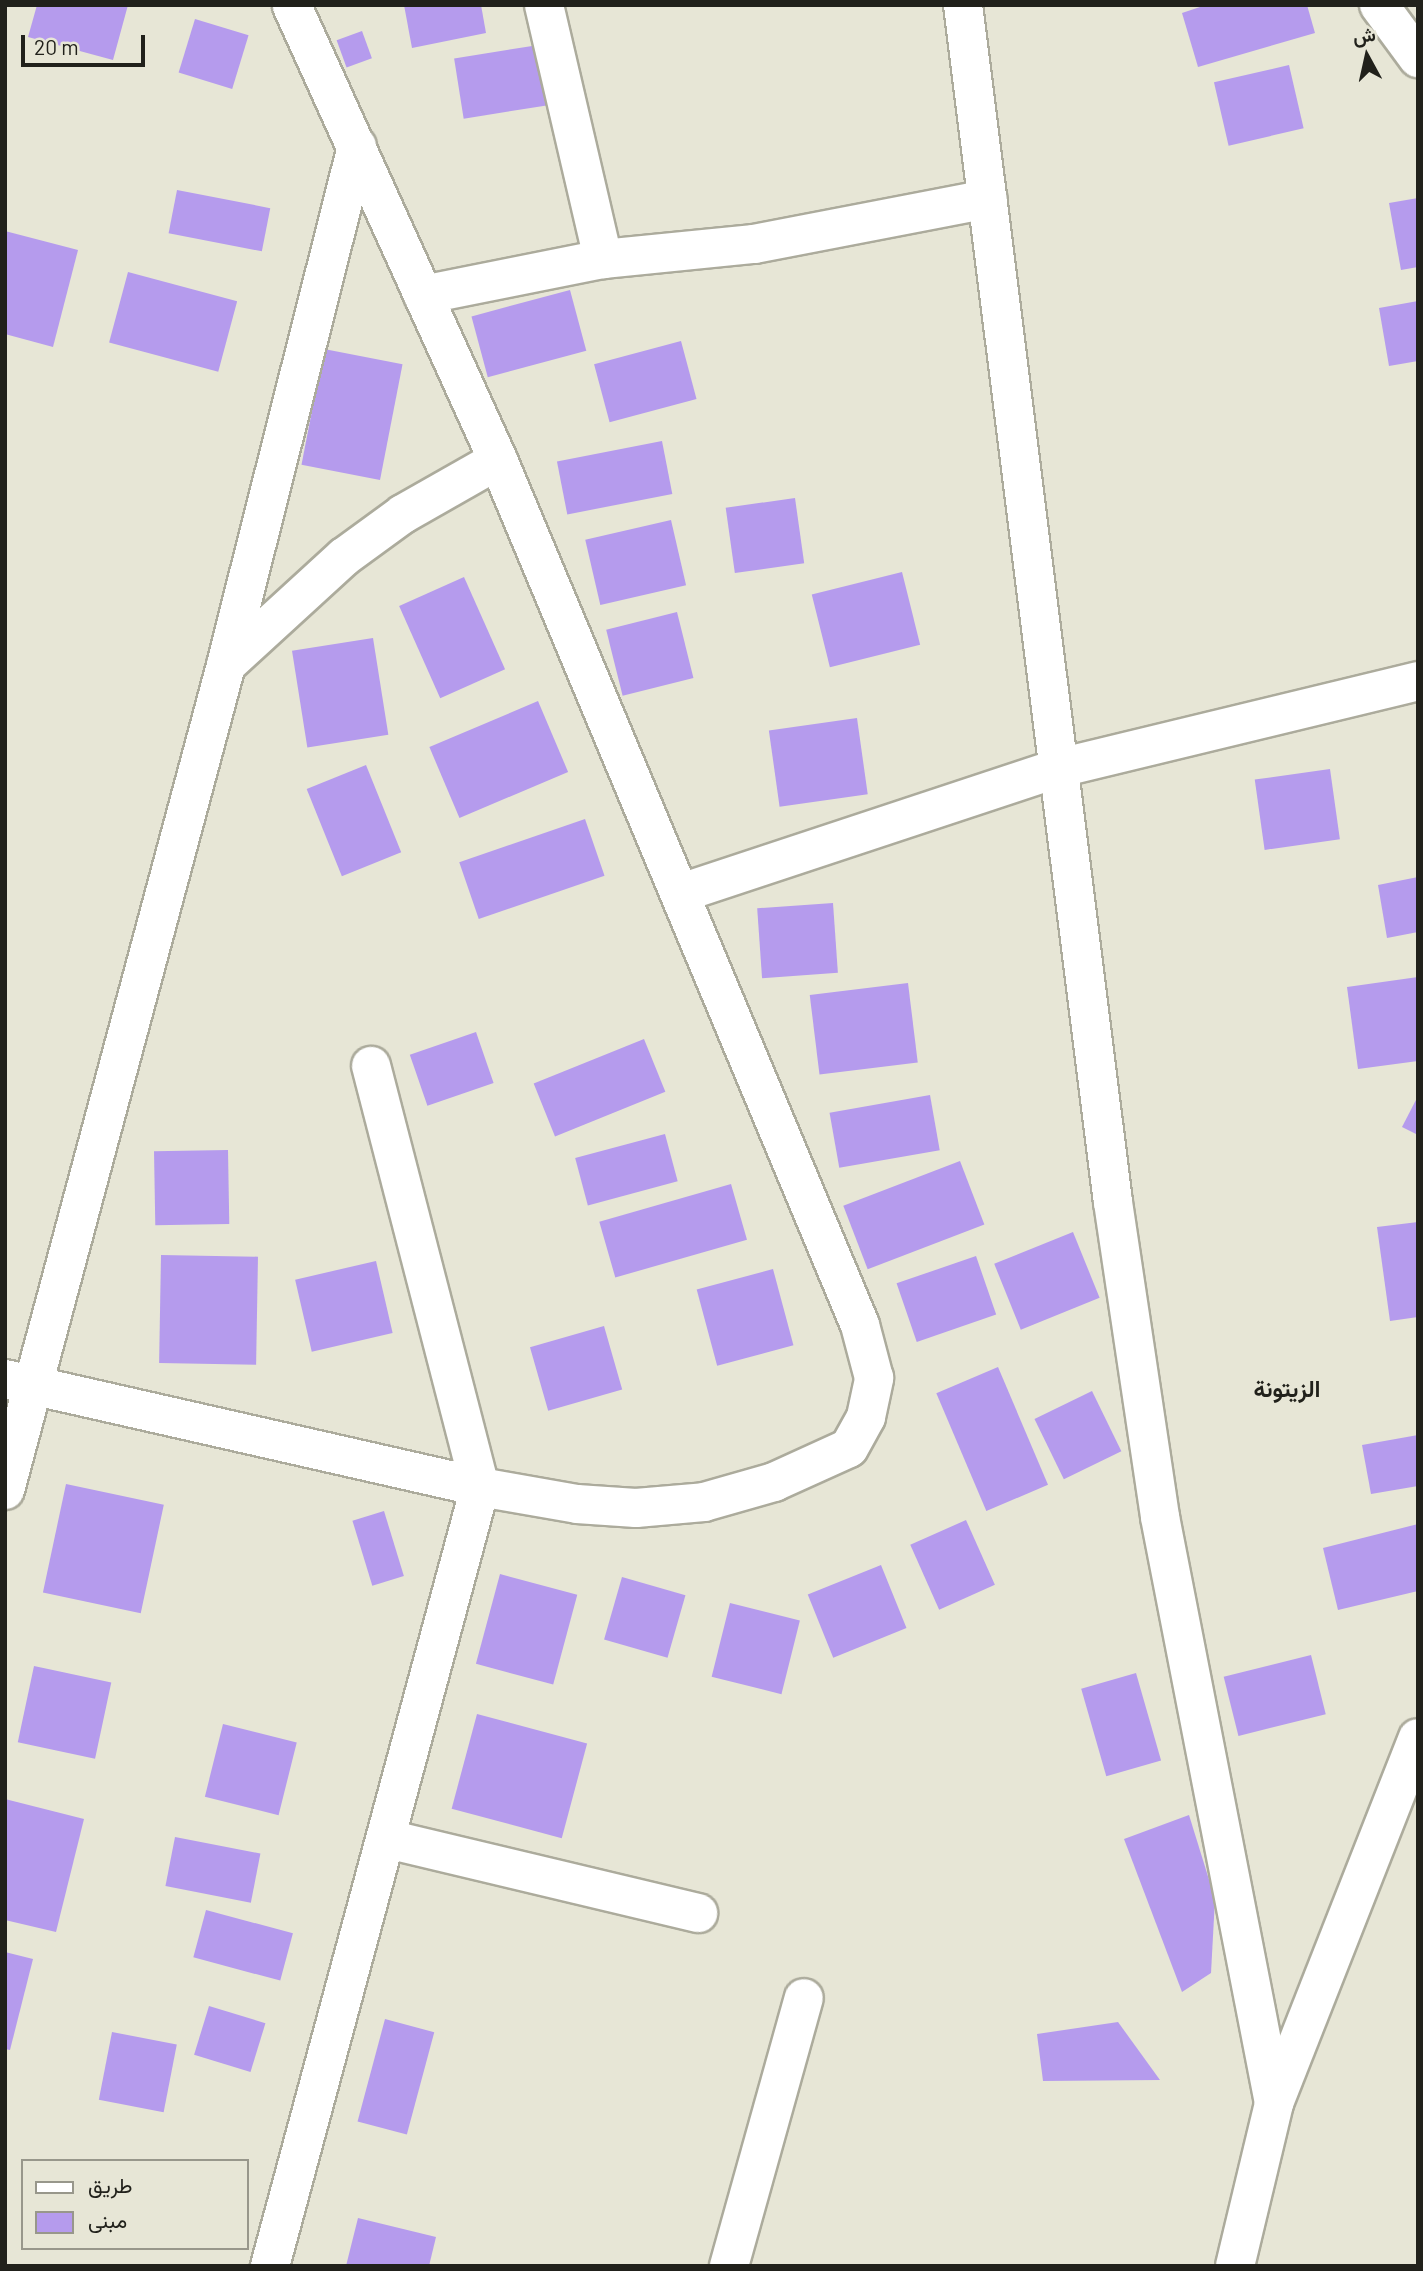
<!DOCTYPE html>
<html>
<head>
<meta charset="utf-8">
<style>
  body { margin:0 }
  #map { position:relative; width:1423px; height:2271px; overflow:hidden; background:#e7e6d6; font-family:Barlow,Vazirmatn,sans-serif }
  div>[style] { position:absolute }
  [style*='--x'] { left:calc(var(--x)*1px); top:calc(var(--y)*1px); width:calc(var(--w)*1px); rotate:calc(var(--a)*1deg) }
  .building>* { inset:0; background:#b59bed; transform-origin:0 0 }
  .roads { filter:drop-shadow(2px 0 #acab9c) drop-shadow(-2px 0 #acab9c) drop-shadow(0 2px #acab9c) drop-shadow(0 -2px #acab9c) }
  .minor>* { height:38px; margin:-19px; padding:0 19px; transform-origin:19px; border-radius:19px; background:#fff }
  span { translate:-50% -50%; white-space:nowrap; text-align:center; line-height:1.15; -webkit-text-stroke:5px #e7e6d6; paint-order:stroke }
  .neighbourhood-label { font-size:23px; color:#21211b; font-weight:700 }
  .frame { position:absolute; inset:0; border:7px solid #21211b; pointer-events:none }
  .legend { position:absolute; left:21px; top:2159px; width:228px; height:91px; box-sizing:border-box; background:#e7e6d6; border:2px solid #98978b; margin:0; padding:9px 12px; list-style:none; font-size:21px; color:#21211b }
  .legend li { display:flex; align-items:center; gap:14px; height:35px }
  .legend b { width:35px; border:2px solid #98978b }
  .north { position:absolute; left:1332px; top:21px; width:70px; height:70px; -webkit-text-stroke:5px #e7e6d6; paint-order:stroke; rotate:352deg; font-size:19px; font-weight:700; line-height:28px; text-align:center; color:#21211b }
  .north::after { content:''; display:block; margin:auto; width:24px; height:32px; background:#21211b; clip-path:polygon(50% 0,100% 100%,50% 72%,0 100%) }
  .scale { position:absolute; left:21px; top:35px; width:124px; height:32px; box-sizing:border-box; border:4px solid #21211b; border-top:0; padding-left:9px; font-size:21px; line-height:24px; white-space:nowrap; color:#21211b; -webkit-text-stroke:5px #e7e6d6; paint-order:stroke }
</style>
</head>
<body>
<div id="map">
  <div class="building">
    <div style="clip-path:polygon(37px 5px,128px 5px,113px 60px,28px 37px)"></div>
    <div style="clip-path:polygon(404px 5px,481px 5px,486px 33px,412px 48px)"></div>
    <div style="clip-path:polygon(1206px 5px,1307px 5px,1315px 33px,1198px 67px,1182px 13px)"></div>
    <div style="left:195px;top:19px;width:56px;height:56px;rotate:17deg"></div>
    <div style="left:362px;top:31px;width:29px;height:27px;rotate:70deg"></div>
    <div style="left:545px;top:44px;width:61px;height:92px;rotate:81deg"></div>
    <div style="left:1289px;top:65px;width:65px;height:77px;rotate:77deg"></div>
    <div style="left:177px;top:190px;width:95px;height:44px;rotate:11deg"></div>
    <div style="clip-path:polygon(1418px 198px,1418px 267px,1401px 270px,1389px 203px)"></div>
    <div style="clip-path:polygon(5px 231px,78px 250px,53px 347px,5px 334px)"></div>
    <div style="left:128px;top:272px;width:113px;height:73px;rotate:15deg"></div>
    <div style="left:570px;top:290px;width:63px;height:102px;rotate:75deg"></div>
    <div style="clip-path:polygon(1418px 301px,1418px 361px,1389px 366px,1379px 308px)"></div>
    <div style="left:681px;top:341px;width:60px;height:90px;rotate:75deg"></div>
    <div style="left:324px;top:349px;width:80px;height:118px;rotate:11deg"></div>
    <div style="left:662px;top:441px;width:54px;height:107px;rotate:79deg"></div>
    <div style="left:795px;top:498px;width:66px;height:70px;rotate:82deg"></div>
    <div style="left:671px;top:520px;width:67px;height:88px;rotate:77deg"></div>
    <div style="left:902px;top:572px;width:75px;height:93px;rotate:76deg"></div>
    <div style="left:464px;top:577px;width:101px;height:71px;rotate:66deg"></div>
    <div style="left:677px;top:612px;width:68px;height:73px;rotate:76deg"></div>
    <div style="left:373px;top:638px;width:98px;height:82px;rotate:81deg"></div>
    <div style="left:538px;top:701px;width:77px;height:118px;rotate:67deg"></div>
    <div style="left:857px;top:718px;width:77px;height:89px;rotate:82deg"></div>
    <div style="left:366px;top:765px;width:94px;height:64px;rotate:68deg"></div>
    <div style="left:1330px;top:769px;width:71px;height:76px;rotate:82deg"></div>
    <div style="left:585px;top:819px;width:60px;height:133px;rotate:71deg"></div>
    <div style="clip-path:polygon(1418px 877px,1418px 932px,1387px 938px,1378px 885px)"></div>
    <div style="left:833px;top:903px;width:70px;height:76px;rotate:86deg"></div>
    <div style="clip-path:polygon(1418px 977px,1418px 1061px,1358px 1069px,1347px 987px)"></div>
    <div style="left:908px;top:983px;width:80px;height:99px;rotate:83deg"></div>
    <div style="left:476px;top:1032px;width:54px;height:70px;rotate:71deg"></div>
    <div style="left:644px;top:1039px;width:57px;height:119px;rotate:68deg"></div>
    <div style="left:930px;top:1095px;width:56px;height:102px;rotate:80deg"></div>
    <div style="clip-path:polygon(1418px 1096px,1418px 1135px,1402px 1127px)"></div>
    <div style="left:665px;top:1134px;width:49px;height:93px;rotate:75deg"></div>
    <div style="left:228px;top:1150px;width:74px;height:74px;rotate:89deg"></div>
    <div style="left:960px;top:1161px;width:68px;height:125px;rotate:69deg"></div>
    <div style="left:731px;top:1184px;width:58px;height:137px;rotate:74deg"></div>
    <div style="clip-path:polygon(1418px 1222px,1418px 1317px,1390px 1321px,1377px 1227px)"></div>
    <div style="left:1073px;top:1232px;width:71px;height:85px;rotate:68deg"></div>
    <div style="left:161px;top:1255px;width:97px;height:108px;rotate:1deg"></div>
    <div style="left:976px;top:1256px;width:62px;height:84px;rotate:71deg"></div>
    <div style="left:376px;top:1261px;width:74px;height:83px;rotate:77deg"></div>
    <div style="left:773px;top:1269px;width:79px;height:79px;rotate:75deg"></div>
    <div style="left:604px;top:1326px;width:66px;height:77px;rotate:74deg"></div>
    <div style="left:998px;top:1367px;width:128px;height:67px;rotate:67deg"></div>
    <div style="left:1092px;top:1391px;width:67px;height:64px;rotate:64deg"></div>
    <div style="clip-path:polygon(1418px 1435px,1418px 1486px,1371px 1494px,1362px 1445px)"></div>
    <div style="left:66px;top:1484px;width:100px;height:111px;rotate:12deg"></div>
    <div style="left:384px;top:1511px;width:68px;height:33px;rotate:73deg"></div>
    <div style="left:966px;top:1520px;width:71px;height:61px;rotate:66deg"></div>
    <div style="clip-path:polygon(1418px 1524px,1418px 1591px,1338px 1610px,1323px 1548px)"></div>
    <div style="left:881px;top:1565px;width:68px;height:79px;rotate:68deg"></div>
    <div style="left:500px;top:1574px;width:80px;height:93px;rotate:15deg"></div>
    <div style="left:622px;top:1577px;width:66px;height:65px;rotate:16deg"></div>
    <div style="left:730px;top:1603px;width:72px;height:76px;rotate:14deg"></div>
    <div style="left:1311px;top:1655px;width:61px;height:90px;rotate:76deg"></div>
    <div style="left:34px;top:1666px;width:79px;height:78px;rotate:12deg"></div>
    <div style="left:1136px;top:1673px;width:91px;height:57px;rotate:74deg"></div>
    <div style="left:477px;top:1714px;width:114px;height:98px;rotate:15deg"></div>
    <div style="left:223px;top:1724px;width:76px;height:75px;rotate:14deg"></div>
    <div style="clip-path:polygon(5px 1799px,84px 1819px,56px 1932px,5px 1920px)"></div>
    <div style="clip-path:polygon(1189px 1815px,1215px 1899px,1211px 1973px,1182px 1992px,1124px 1839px)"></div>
    <div style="left:175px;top:1837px;width:87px;height:50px;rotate:11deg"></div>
    <div style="left:206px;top:1910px;width:90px;height:49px;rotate:15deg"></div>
    <div style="clip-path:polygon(5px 1952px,33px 1959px,10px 2050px,5px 2049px)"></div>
    <div style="left:209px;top:2006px;width:59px;height:51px;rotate:17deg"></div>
    <div style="left:385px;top:2019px;width:51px;height:106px;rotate:15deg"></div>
    <div style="clip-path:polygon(1118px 2022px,1160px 2080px,1043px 2081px,1037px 2034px)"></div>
    <div style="left:112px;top:2032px;width:66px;height:69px;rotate:11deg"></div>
    <div style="clip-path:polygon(358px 2218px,436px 2237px,429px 2266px,346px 2266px)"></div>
  </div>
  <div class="roads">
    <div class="minor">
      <div style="--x:544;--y:5;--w:261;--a:76.9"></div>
      <div style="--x:603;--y:259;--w:152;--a:-5.7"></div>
      <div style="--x:754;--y:244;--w:238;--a:-10.9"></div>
      <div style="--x:963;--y:5;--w:1206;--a:82.86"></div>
      <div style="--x:1113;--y:1202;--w:318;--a:81.5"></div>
      <div style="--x:1160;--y:1517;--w:597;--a:78.99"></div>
      <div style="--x:1379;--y:5;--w:66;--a:53.7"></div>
      <div style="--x:423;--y:295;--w:184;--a:-11.3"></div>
      <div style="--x:226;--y:665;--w:160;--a:-42.5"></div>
      <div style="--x:344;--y:557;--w:73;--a:-36.1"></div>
      <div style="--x:403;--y:514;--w:109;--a:-29.6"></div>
      <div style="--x:681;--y:893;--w:398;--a:-18.3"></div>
      <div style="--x:1059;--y:768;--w:369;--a:-13.6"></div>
      <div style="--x:5;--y:1379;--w:487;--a:12.8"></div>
      <div style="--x:480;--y:1487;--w:98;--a:9.9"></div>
      <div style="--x:577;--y:1504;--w:59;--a:3.9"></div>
      <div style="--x:636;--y:1508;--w:68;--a:-5"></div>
      <div style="--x:704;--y:1502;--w:73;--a:-15.9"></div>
      <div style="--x:774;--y:1482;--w:82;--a:-24.4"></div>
      <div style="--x:849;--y:1448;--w:35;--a:-61"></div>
      <div style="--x:866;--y:1417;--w:40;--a:-78"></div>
      <div style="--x:874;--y:1378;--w:55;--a:-104.8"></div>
      <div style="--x:860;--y:1325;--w:938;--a:-112.71"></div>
      <div style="--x:498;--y:460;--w:499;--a:-114.4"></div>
      <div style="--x:5;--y:1490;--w:854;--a:-75"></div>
      <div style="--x:226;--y:665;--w:535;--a:-75.83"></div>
      <div style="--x:387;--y:1839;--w:320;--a:13.4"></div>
      <div style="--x:270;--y:2266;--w:807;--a:-74.91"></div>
      <div style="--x:480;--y:1487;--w:435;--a:-104.5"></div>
      <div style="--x:729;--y:2266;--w:278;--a:-74.4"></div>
      <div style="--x:1235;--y:2266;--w:168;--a:-76.5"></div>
      <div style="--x:1274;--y:2103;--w:392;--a:-68.5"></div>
    </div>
  </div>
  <div class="neighbourhood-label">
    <span style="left:1287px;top:1388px">الزيتونة</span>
  </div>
  <div class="frame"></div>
  <ul class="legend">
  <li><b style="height:9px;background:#fff"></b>طريق</li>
  <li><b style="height:19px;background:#b59bed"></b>مبنى</li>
  </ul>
  <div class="north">ش</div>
  <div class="scale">20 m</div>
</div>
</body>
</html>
